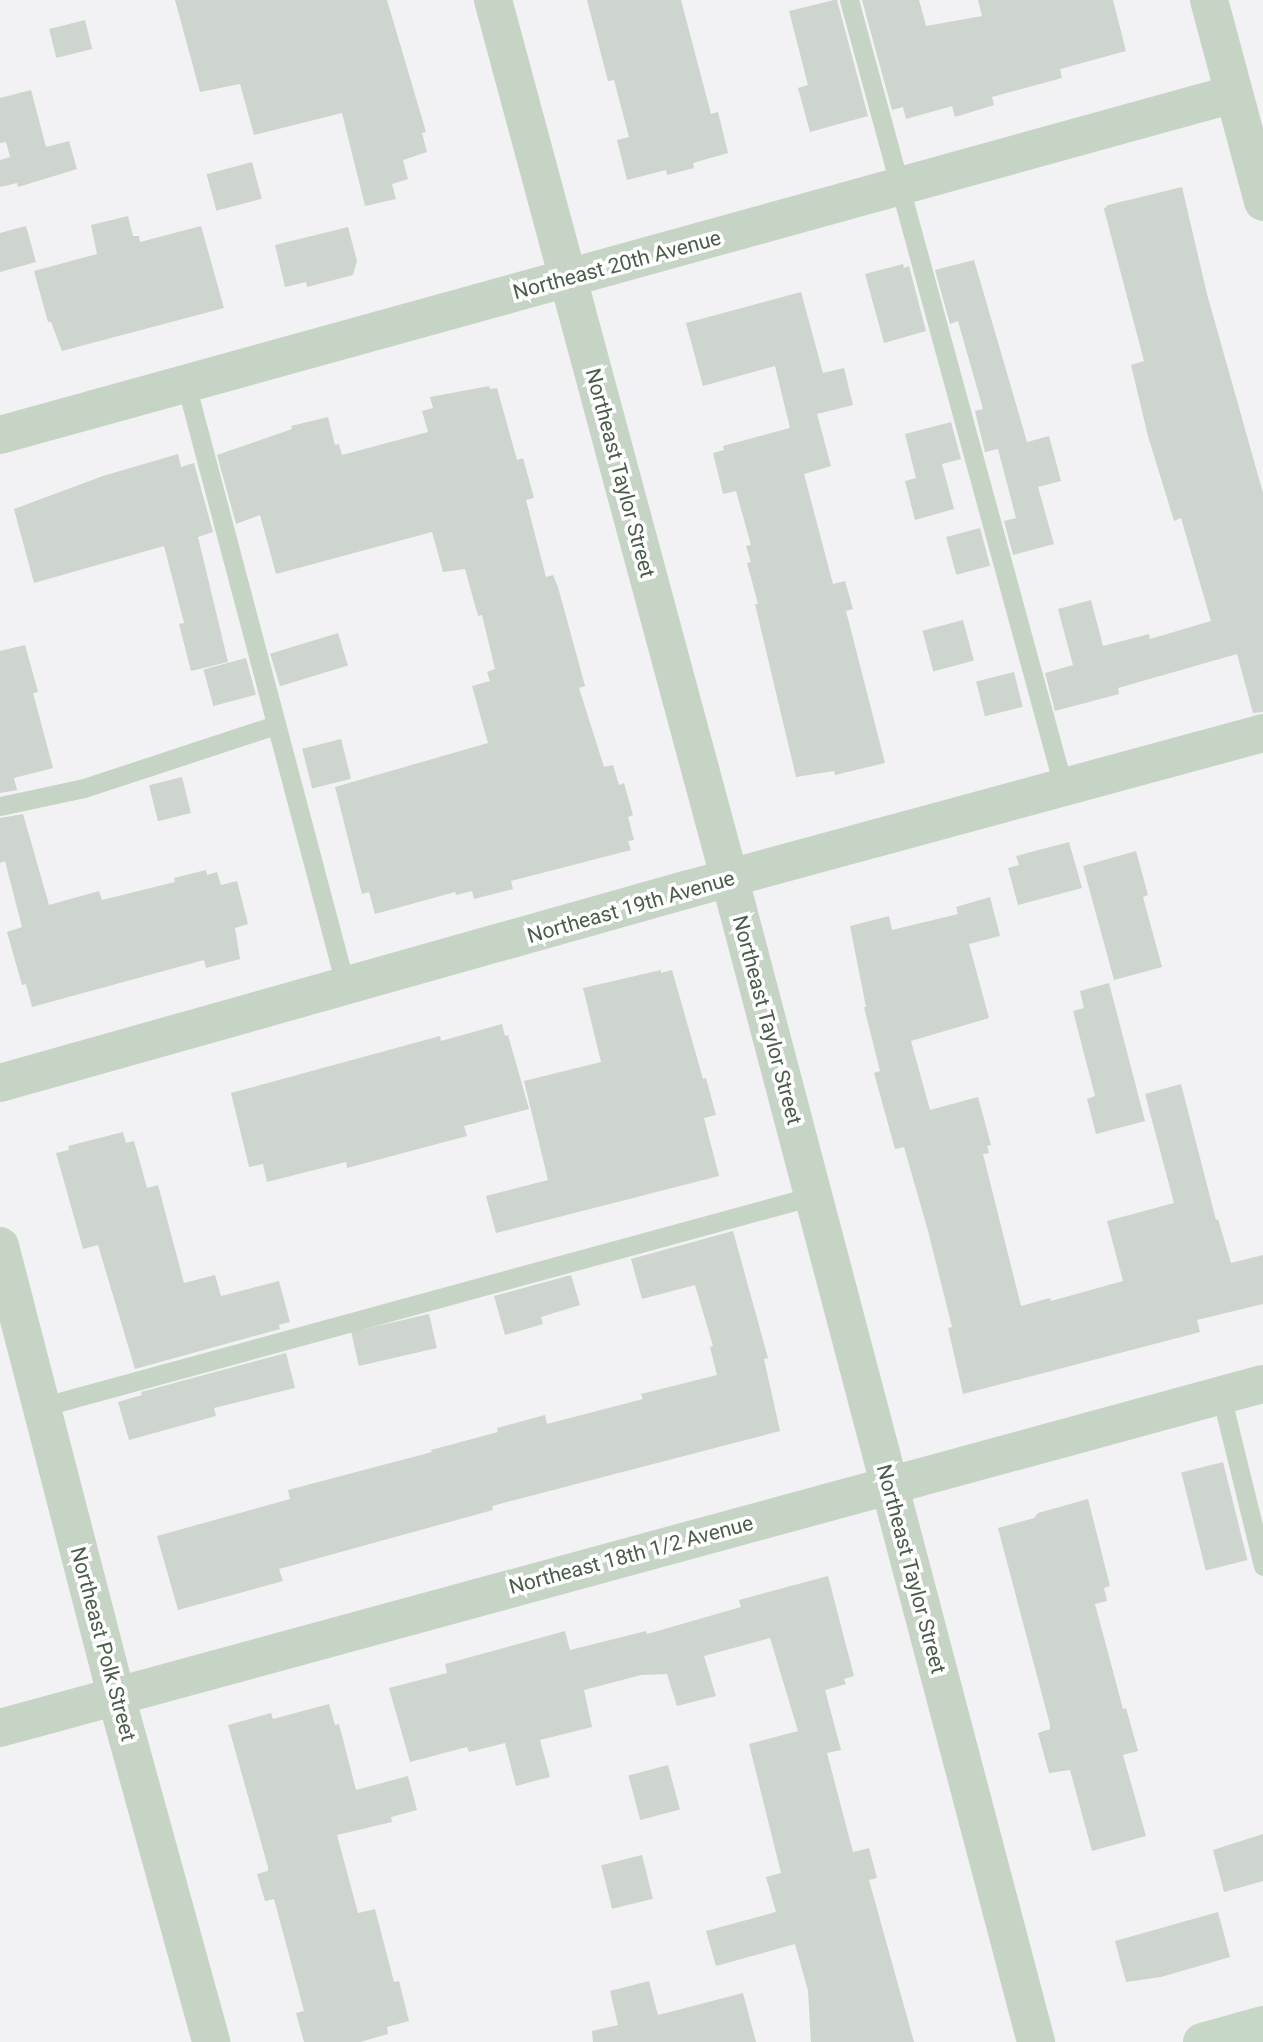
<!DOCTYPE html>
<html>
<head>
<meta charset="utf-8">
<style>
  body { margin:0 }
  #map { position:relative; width:1263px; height:2042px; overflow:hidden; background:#f2f1f3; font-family:Roboto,sans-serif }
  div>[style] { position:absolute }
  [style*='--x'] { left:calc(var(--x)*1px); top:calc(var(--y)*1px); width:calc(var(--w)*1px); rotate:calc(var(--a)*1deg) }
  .building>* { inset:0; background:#ced5cf; transform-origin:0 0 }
  .lane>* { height:19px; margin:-9.5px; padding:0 9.5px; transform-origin:9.5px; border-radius:9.5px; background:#c6d4c6 }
  .street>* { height:38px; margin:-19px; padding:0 19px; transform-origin:19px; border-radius:19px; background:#c6d4c6 }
  .secondary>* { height:38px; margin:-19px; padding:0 19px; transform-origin:19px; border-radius:19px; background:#c6d7c6 }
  span { translate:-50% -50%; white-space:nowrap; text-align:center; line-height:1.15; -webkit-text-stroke:7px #fff; paint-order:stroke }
  .street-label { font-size:21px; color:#4b5d4a }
</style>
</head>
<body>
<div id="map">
  <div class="building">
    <div style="clip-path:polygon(175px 0,387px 0,426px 132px,422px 133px,427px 152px,403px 160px,408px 179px,392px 184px,396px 199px,365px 206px,342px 113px,254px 135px,240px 84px,200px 92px)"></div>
    <div style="clip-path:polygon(587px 0,681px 0,711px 114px,718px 112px,728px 153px,693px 163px,694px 168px,667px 175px,666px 170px,627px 180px,617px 140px,629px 137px,614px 80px,608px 81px)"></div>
    <div style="clip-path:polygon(834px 0,837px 0,868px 116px,810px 132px,798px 88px,808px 85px,789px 11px)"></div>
    <div style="clip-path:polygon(862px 0,919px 0,926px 26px,982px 16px,978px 0,1113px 0,1126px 51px,1060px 69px,1062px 78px,992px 97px,994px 105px,955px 117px,952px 106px,906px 119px,903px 107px,892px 110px)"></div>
    <div style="left:85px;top:20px;width:30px;height:37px;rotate:76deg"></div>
    <div style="clip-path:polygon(31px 90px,46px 147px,69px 141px,77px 169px,18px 187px,17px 183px,0 187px,0 160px,10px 157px,6px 142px,0 143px,0 98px)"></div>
    <div style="left:252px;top:162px;width:38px;height:47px;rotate:75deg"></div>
    <div style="clip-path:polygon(1182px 187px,1207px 294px,1263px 493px,1263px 712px,1253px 713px,1237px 654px,1118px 688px,1119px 694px,1055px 711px,1045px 673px,1073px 665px,1058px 609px,1091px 600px,1103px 646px,1149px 634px,1150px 639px,1211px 621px,1181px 518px,1174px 521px,1148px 436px,1131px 365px,1144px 361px,1104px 209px,1108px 205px)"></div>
    <div style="clip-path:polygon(128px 216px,133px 236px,139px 236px,140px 242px,201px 226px,224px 308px,62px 351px,51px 322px,48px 322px,34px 271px,97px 254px,91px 225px)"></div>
    <div style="clip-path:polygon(26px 226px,36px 262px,0 272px,0 233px)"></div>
    <div style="clip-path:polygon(348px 227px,357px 261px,353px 275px,307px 287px,306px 282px,285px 287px,275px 245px)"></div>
    <div style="clip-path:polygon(974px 260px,1027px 442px,1049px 436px,1061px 481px,1038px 487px,1054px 544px,1013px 555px,1004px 521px,1016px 518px,998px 449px,985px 452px,975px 411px,983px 409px,958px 321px,950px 324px,935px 270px)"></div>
    <div style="clip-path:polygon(903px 264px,904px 268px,909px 266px,926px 331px,884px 343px,865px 274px)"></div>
    <div style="clip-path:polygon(801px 292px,823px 373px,844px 368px,853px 405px,817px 414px,831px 466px,804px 474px,833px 584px,845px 581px,853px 609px,846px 611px,885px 763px,835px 775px,834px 771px,796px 777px,755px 604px,758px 604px,747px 563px,751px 562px,746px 546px,751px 545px,736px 491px,723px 494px,713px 453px,724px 450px,723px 446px,790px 428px,775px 366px,703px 386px,686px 323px)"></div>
    <div style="clip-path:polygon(489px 386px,490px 389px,497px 388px,517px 460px,523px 458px,534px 498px,526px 500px,546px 577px,553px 575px,558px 587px,585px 686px,579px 688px,604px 767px,613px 765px,619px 785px,624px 783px,633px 815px,628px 817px,634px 840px,628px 841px,631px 850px,511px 881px,513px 889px,474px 899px,472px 891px,456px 895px,455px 892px,375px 914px,369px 892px,362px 894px,335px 787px,488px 743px,472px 686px,490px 681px,487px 672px,495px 669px,482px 615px,478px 616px,465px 569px,443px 572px,432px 532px,276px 574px,260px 515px,236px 524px,217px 455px,292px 429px,291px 426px,328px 417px,335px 445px,339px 444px,342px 455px,428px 432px,422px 411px,433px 408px,430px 397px)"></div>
    <div style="clip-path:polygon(951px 422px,961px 459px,942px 464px,954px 509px,915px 520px,905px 481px,916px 478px,905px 434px)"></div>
    <div style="clip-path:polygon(178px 454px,181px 467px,194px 463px,213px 532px,198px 537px,228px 662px,191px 671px,179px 624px,184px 623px,164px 546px,34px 583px,14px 509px,103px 476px)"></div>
    <div style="left:980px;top:528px;width:39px;height:35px;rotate:75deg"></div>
    <div style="left:963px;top:620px;width:42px;height:42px;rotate:75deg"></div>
    <div style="left:338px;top:633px;width:34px;height:71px;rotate:73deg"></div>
    <div style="clip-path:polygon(25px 645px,38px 692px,33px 693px,53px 768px,14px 778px,17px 790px,0 793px,0 651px)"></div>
    <div style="left:246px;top:658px;width:38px;height:44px;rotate:75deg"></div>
    <div style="left:1014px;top:672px;width:36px;height:39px;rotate:76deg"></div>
    <div style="left:341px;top:739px;width:41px;height:40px;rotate:76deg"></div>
    <div style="left:182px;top:777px;width:37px;height:34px;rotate:76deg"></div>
    <div style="clip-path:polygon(23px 814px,49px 905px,99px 891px,102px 900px,175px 882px,174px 878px,206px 870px,207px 875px,217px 872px,221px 885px,237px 881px,248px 924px,235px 928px,240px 959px,206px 968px,204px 960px,32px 1007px,26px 984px,22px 985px,7px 932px,22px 927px,5px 861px,0 863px,0 818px)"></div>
    <div style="clip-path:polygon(1069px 842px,1082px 888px,1018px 905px,1008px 868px,1019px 865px,1016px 856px)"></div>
    <div style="clip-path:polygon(1136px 851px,1148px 895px,1143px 897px,1162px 967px,1114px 980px,1083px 866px)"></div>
    <div style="clip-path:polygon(990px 897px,1000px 936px,969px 944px,989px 1018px,911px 1041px,930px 1110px,978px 1097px,991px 1145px,987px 1146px,989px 1153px,983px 1154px,1021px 1306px,1050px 1298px,1051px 1301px,1123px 1281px,1107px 1221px,1174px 1203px,1145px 1094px,1181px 1084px,1216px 1220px,1218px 1219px,1231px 1263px,1263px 1255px,1263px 1304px,1197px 1320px,1200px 1332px,963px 1394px,948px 1328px,952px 1327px,928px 1231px,904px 1147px,895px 1149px,874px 1073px,880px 1071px,864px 1007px,866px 1007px,850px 926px,889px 916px,892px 930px,958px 914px,956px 907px)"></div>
    <div style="clip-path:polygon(661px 970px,661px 973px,672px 970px,703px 1079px,706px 1078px,716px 1115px,704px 1118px,719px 1176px,496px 1233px,486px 1196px,548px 1180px,524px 1081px,601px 1062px,583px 988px)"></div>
    <div style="clip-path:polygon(1109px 983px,1145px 1121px,1096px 1134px,1087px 1099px,1095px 1096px,1073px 1011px,1084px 1008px,1080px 991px)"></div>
    <div style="clip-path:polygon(502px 1024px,505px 1036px,508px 1035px,529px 1109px,464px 1126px,467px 1136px,347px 1168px,346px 1162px,267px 1182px,263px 1164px,249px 1167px,231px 1093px,440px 1036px,441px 1041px)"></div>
    <div style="clip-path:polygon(123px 1132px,126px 1143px,134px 1141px,147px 1188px,158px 1185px,184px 1283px,215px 1275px,221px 1296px,279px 1281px,290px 1322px,279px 1325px,280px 1329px,135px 1369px,98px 1245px,83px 1249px,56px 1153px,69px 1150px,68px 1146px)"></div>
    <div style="clip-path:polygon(733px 1231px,768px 1358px,764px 1359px,780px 1431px,492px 1506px,493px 1510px,279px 1569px,283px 1581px,178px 1610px,157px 1536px,290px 1499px,288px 1490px,432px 1452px,431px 1450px,498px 1432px,497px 1428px,545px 1415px,547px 1424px,643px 1399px,641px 1394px,717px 1375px,710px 1347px,713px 1346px,695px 1285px,642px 1299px,631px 1259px)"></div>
    <div style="clip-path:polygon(571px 1275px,580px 1305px,541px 1317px,543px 1324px,505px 1335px,494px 1296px)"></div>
    <div style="left:429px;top:1314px;width:35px;height:80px;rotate:77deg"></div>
    <div style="clip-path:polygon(286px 1353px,295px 1388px,214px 1408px,216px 1416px,129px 1440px,118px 1402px,142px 1395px,141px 1392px)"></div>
    <div style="left:1223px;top:1462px;width:101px;height:43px;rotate:76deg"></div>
    <div style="clip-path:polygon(1088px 1499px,1110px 1586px,1104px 1588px,1107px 1601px,1095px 1604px,1123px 1709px,1126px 1708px,1138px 1751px,1123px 1755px,1146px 1836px,1092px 1851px,1070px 1770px,1049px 1773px,1038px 1733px,1050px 1729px,1050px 1725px,998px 1528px,1034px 1518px,1038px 1513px)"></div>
    <div style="clip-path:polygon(828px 1576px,854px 1676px,844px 1679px,846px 1684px,825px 1690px,841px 1750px,827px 1753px,853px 1852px,869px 1848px,877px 1878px,869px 1880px,914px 2042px,811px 2042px,808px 1991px,795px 1944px,716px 1966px,706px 1931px,776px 1912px,766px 1877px,781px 1873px,749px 1744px,798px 1731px,770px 1638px,704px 1656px,716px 1696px,677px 1706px,667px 1674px,641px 1675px,584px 1690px,592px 1727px,540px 1740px,550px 1777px,516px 1786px,505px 1743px,469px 1752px,467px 1747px,410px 1762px,389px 1688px,447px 1673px,445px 1664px,565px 1631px,570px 1650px,646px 1631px,647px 1634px,741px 1607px,739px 1600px)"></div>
    <div style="clip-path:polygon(329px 1704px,335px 1725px,339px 1724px,356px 1790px,408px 1776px,417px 1810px,391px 1817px,392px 1822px,337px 1835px,358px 1913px,375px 1909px,394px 1982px,399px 1981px,409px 2021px,387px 2027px,388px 2034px,360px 2042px,304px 2042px,296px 2013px,304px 2011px,274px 1899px,265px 1901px,257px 1874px,268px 1871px,268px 1867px,228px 1725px,271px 1713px,273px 1719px)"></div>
    <div style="left:668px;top:1765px;width:46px;height:41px;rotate:75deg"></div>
    <div style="clip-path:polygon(1263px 1834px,1263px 1881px,1224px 1892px,1213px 1850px)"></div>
    <div style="left:642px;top:1855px;width:45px;height:42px;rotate:76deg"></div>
    <div style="clip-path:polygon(1218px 1912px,1230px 1957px,1161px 1977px,1126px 1982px,1115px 1941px)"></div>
    <div style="clip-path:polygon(649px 1981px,658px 2015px,743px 1993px,756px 2042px,593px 2042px,592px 2031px,618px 2025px,610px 1991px)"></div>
  </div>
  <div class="lane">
    <div style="--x:849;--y:0;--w:818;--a:74.76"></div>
    <div style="--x:186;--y:384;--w:625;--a:75.16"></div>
    <div style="--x:0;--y:806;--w:86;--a:-12.1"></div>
    <div style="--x:84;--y:788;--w:202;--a:-18.2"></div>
    <div style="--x:1221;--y:1395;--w:176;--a:76.2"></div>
    <div style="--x:41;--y:1407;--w:800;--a:-15.29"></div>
  </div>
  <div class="street">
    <div style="--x:493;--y:0;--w:942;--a:74.93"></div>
    <div style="--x:738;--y:910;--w:1171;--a:75.25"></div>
    <div style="--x:1209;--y:0;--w:209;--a:75"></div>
    <div style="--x:0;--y:435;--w:1279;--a:-15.46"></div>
    <div style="--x:0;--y:1083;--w:716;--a:-15.73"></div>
    <div style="--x:689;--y:889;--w:595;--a:-15.2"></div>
    <div style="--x:0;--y:1246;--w:465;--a:75.5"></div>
    <div style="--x:116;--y:1696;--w:359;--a:74.6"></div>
    <div style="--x:0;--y:1728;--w:1309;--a:-15.24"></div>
  </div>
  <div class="secondary">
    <div style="--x:1202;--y:2042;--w:63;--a:-15.6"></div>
  </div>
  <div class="street-label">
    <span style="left:617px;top:265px;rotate:-15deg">Northeast 20th Avenue</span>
    <span style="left:620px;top:473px;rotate:75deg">Northeast Taylor Street</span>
    <span style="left:631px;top:907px;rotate:-16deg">Northeast 19th Avenue</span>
    <span style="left:767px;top:1020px;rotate:75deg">Northeast Taylor Street</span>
    <span style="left:631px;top:1555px;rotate:-15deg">Northeast 18th 1/2 Avenue</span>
    <span style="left:911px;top:1569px;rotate:75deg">Northeast Taylor Street</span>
    <span style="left:103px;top:1644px;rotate:75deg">Northeast Polk Street</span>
  </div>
</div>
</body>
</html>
